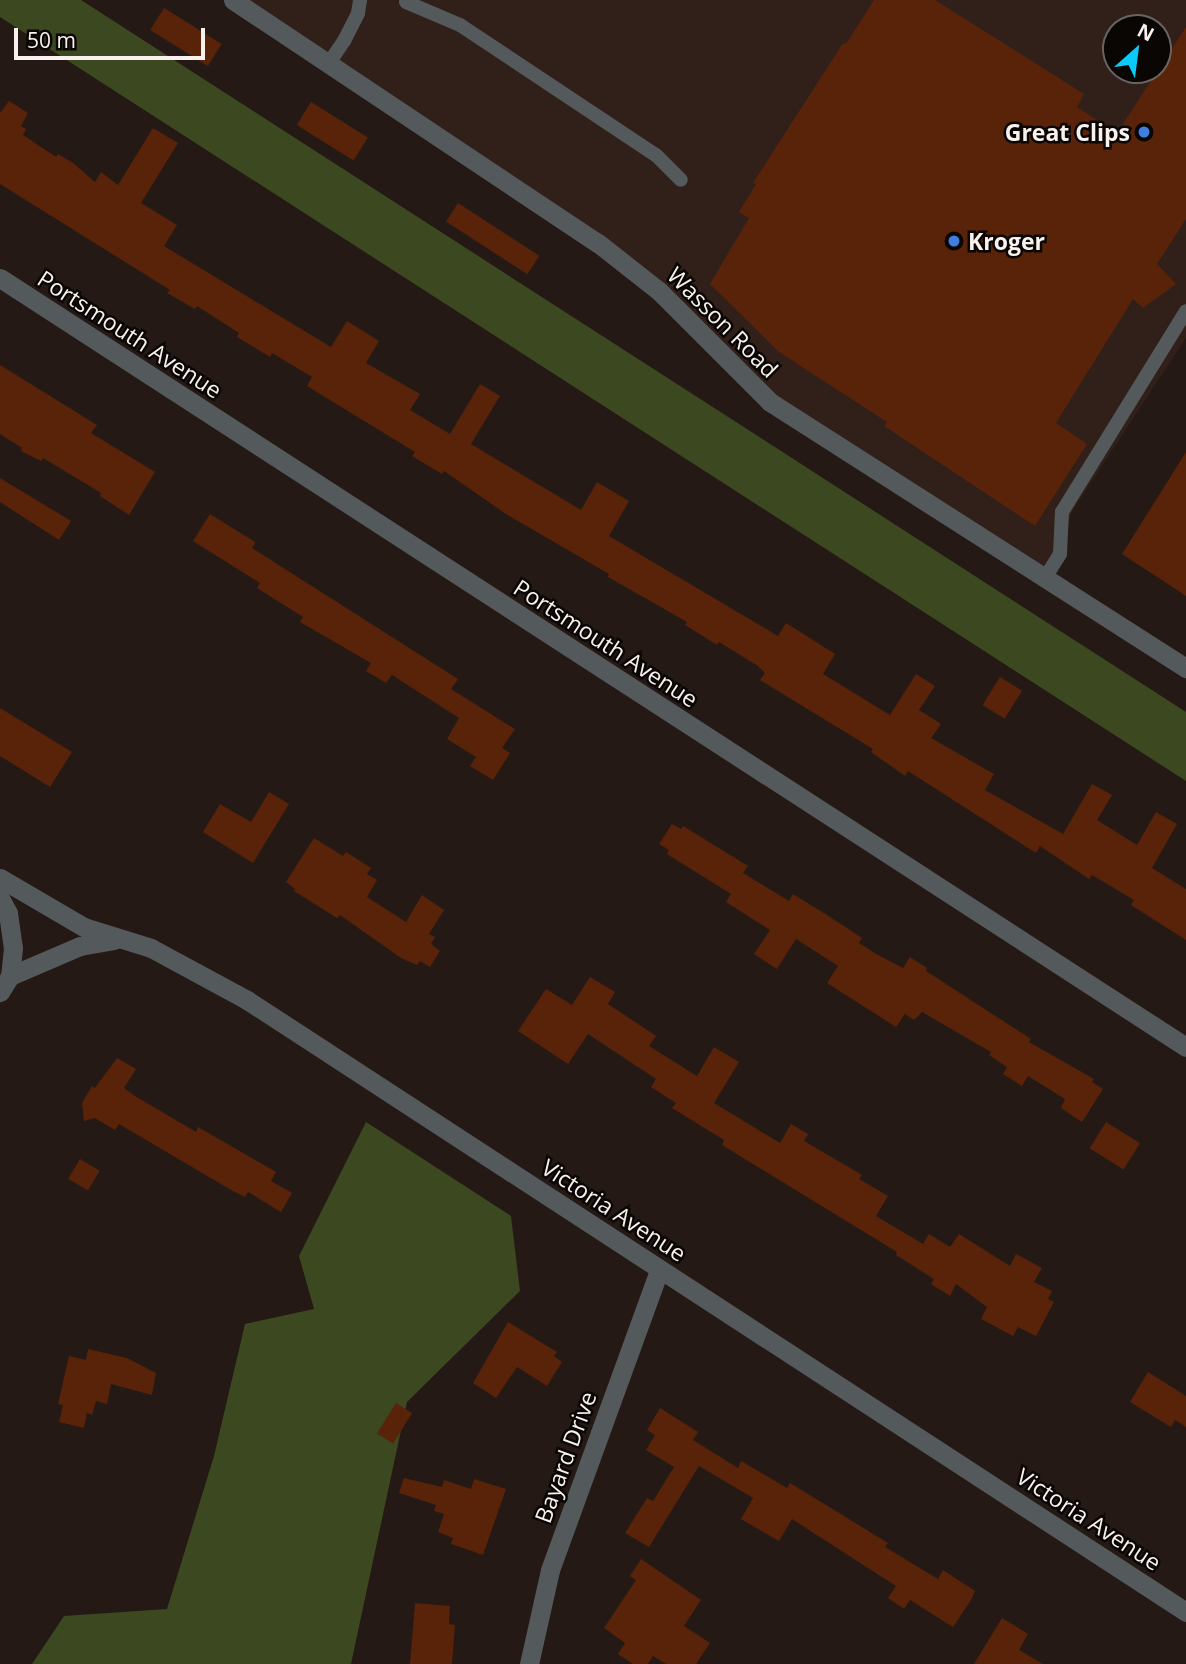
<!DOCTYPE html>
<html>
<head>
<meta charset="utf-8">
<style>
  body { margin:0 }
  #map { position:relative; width:1186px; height:1664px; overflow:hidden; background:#241915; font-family:"Open Sans",sans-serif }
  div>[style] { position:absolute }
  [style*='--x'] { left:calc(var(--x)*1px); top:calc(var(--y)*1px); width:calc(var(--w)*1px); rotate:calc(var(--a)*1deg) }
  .built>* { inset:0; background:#302019 }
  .green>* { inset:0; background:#3c4820 }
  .building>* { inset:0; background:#582309; transform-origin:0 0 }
  .service>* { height:14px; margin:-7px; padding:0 7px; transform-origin:7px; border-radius:7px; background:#545a5b }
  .minor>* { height:19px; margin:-9.5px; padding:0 9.5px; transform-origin:9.5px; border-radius:9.5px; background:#545a5b }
  .tertiary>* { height:19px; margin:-9.5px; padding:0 9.5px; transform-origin:9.5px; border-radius:9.5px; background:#545a5b }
  .dots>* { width:19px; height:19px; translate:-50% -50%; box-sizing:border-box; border:4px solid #090604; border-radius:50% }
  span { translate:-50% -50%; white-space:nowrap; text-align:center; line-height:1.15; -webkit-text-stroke:5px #090604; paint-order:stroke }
  .poi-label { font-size:23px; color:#f9f1ee; font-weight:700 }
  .right { translate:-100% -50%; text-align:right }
  .left { translate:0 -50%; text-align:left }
  .street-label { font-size:23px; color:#f9f1ee }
  .north { position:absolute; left:1102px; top:14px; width:70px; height:70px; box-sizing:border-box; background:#090604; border:2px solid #696462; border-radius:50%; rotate:28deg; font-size:19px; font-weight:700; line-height:28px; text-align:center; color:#f9f1ee }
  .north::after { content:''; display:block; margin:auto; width:24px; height:32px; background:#0bcafa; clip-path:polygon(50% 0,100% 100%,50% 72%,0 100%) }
  .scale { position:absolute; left:14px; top:28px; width:191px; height:32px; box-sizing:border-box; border:4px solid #f9f1ee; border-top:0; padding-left:9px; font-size:21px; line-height:24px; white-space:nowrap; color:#f9f1ee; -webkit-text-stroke:5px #090604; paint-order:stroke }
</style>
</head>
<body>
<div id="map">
  <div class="built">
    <div style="clip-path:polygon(evenodd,233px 0,1186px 0,1186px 338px,1073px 510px,1045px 578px,770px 402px,659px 291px,233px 0,1116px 28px,1158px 28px,1158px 70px,1116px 70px,1116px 28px)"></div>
  </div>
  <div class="green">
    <div style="clip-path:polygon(0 0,81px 0,1186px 712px,1186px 781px,0 17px)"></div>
    <div style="clip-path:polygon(366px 1122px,511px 1216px,520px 1291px,407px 1402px,351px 1664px,32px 1664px,64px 1616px,167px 1609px,214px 1456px,245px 1324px,314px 1309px,299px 1256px)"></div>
  </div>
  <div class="building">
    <div style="clip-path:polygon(874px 0,935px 0,1084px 94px,1077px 107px,1117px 133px,1186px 27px,1186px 219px,1157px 264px,1176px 284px,1143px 308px,1133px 299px,1056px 423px,1087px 444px,1035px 526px,884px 426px,887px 422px,779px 352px,710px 284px,749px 218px,739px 212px,756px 184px,753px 183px,843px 43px,846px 44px)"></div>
    <div style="left:164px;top:8px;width:68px;height:26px;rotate:32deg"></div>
    <div style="clip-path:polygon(9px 101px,28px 113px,21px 126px,26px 129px,23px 135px,56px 157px,58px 154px,73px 163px,95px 182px,101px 172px,118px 185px,153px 128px,178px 143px,141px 203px,177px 225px,164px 246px,331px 347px,347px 321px,379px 341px,366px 363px,420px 394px,410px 410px,450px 434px,480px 384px,500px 396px,471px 444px,581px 510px,597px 482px,629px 501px,609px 536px,778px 636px,786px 623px,835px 654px,823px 674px,890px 715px,916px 674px,935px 686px,919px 710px,941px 724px,931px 738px,994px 774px,985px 790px,1063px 834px,1092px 784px,1112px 795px,1097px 820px,1137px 845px,1156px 812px,1177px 824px,1152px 868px,1186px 889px,1186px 940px,1131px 905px,1134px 900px,1092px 875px,1089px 879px,1040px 846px,1036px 853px,908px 771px,905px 776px,871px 752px,873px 749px,760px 680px,765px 673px,758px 666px,719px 642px,717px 645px,685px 625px,687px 622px,608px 577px,609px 574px,506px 514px,444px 471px,442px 474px,412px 456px,415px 452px,307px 386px,312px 377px,272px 353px,270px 357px,237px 337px,239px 333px,197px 306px,195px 309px,167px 293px,170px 290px,0 184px,0 113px)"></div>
    <div style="left:311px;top:102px;width:67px;height:27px;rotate:32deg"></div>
    <div style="left:458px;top:203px;width:97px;height:22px;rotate:33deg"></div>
    <div style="clip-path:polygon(0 365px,97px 425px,91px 433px,155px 472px,129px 515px,100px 496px,101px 493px,43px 458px,41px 461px,21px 451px,22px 448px,0 434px)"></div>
    <div style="clip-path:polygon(1186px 452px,1186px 596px,1122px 554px)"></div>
    <div style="clip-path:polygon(0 478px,71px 521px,59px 540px,0 502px)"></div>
    <div style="clip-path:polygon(210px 514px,255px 542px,252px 548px,458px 679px,451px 689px,515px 729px,502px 748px,510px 753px,493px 780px,470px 766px,476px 757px,447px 739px,459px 718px,392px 675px,386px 683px,366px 671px,371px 663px,300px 622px,303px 617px,257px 588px,260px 583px,193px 541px)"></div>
    <div style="left:1000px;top:677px;width:26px;height:33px;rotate:32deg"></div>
    <div style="clip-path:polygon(0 708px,72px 752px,50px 787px,0 756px)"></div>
    <div style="clip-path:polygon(269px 792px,289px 804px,253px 863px,203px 832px,220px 804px,251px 822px)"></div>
    <div style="clip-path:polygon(672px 824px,681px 829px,683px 826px,748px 866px,743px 873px,789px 901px,793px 894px,827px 915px,862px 938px,859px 943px,878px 955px,903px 968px,910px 957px,927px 968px,926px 971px,1031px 1039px,1029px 1042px,1094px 1079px,1092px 1082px,1103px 1089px,1082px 1122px,1061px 1108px,1065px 1099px,1028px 1076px,1022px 1086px,1003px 1074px,1007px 1067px,989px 1055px,991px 1052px,922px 1012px,914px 1020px,905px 1014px,896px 1027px,827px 983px,838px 966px,796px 939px,777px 969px,754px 954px,770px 930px,726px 902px,731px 894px,667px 854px,669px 850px,659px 844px)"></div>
    <div style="clip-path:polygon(314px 838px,343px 856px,346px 852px,371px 868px,367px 874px,377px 880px,367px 897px,406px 922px,422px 895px,444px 910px,429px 934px,435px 937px,431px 944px,440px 951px,430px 967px,420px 961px,417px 965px,401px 958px,340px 915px,337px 918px,294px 891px,295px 889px,286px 882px)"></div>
    <div style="clip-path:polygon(590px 977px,615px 992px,608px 1004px,656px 1036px,649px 1046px,697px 1076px,714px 1047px,739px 1062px,714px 1103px,780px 1143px,791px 1124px,808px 1134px,804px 1141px,862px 1175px,859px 1179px,888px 1196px,876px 1216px,923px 1244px,929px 1234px,950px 1247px,959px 1234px,1010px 1266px,1016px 1254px,1042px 1268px,1034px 1282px,1052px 1291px,1048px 1299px,1054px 1302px,1036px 1336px,1018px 1327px,1013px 1336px,981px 1319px,987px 1307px,956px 1284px,950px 1296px,931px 1284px,934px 1279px,896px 1255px,897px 1252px,722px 1145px,724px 1140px,672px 1108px,676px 1103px,651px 1087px,656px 1079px,588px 1034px,568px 1064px,518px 1031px,546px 989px,572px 1005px)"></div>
    <div style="clip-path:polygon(117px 1058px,136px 1069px,124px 1088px,135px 1096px,196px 1132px,198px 1127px,276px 1172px,271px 1181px,292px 1193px,281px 1212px,248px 1192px,245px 1197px,231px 1190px,119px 1124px,115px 1130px,95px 1118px,84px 1121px,82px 1103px,92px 1086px,95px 1088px)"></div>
    <div style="left:1106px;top:1122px;width:40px;height:31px;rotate:32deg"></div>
    <div style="left:80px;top:1159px;width:23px;height:23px;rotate:31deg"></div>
    <div style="clip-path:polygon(508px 1322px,557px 1352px,554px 1356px,562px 1362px,547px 1386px,517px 1367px,496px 1398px,473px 1383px)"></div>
    <div style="clip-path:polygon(88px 1349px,127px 1358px,156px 1373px,152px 1395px,111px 1384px,107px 1404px,96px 1401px,92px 1415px,87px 1413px,84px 1428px,59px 1422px,63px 1405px,58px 1404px,69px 1356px,86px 1360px)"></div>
    <div style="clip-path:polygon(1148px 1372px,1186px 1396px,1186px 1427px,1175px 1420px,1171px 1427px,1130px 1402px)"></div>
    <div style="left:396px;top:1403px;width:19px;height:36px;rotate:32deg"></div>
    <div style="clip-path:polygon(660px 1408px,698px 1432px,693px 1440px,738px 1468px,741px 1461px,787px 1488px,790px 1483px,888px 1543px,885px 1547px,938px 1579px,943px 1570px,975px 1591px,971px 1600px,953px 1627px,910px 1600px,904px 1609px,888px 1598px,896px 1586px,792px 1519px,779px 1541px,741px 1519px,753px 1498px,699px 1466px,649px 1547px,625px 1533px,647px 1498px,653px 1501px,674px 1467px,646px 1450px,655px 1435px,647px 1430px)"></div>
    <div style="clip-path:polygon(404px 1478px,442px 1487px,444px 1480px,471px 1489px,474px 1479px,506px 1489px,483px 1555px,451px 1544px,453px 1538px,438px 1532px,444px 1514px,434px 1511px,436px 1505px,399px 1493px)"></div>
    <div style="clip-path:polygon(641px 1559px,701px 1600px,684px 1626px,710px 1643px,696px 1664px,666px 1664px,653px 1656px,648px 1664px,633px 1664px,618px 1654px,625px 1643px,604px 1628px,636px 1580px,630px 1576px)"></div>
    <div style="clip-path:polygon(415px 1603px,450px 1606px,449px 1624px,455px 1625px,452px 1664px,410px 1664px)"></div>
    <div style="clip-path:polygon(1002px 1618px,1028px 1634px,1019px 1650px,1043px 1664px,974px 1664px)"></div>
  </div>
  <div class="service">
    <div style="--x:406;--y:2;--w:59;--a:23.1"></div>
    <div style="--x:460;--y:25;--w:235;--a:33.6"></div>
    <div style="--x:656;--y:155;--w:35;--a:45"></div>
    <div style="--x:329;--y:63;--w:27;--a:-56"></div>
    <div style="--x:344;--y:41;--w:31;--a:-63"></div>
    <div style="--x:358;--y:13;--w:13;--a:-81"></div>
    <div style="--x:1045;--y:578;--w:28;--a:-58"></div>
    <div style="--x:1060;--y:554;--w:42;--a:-87.3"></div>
    <div style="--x:1062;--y:512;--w:236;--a:-58.3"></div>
  </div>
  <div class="minor">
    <div style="--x:0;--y:278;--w:1413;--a:32.96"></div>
    <div style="--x:0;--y:878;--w:97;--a:30.3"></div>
    <div style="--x:84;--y:927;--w:70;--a:17.4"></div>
    <div style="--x:151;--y:948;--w:109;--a:28.4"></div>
    <div style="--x:247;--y:1000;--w:1121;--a:33.09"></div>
    <div style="--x:0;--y:898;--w:17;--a:62"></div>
    <div style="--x:8;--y:913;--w:35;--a:82"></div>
    <div style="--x:13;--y:948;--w:28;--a:96"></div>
    <div style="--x:10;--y:976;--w:19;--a:122"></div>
    <div style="--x:10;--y:976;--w:76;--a:-23.2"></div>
    <div style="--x:80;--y:946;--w:35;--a:-10"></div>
    <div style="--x:529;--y:1664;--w:96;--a:-77.4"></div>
    <div style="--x:550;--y:1570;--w:319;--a:-70"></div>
  </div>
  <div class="tertiary">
    <div style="--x:233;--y:0;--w:438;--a:33.7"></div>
    <div style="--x:598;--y:243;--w:78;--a:38.2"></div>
    <div style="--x:659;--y:291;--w:157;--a:45"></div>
    <div style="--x:770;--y:402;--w:494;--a:32.6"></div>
  </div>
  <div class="dots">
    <div style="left:1144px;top:132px;background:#3f7fe0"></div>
    <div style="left:954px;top:241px;background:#3f7fe0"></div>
  </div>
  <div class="poi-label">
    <span class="right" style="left:1130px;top:132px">Great Clips</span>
    <span class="left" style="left:968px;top:241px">Kroger</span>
  </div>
  <div class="street-label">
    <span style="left:723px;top:322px;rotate:45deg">Wasson Road</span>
    <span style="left:130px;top:334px;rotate:33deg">Portsmouth Avenue</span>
    <span style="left:606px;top:643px;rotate:33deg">Portsmouth Avenue</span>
    <span style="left:614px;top:1210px;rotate:33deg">Victoria Avenue</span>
    <span style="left:565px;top:1457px;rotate:-70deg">Bayard Drive</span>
    <span style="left:1089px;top:1519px;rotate:33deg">Victoria Avenue</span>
  </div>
  <div class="north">N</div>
  <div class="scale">50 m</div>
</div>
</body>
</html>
